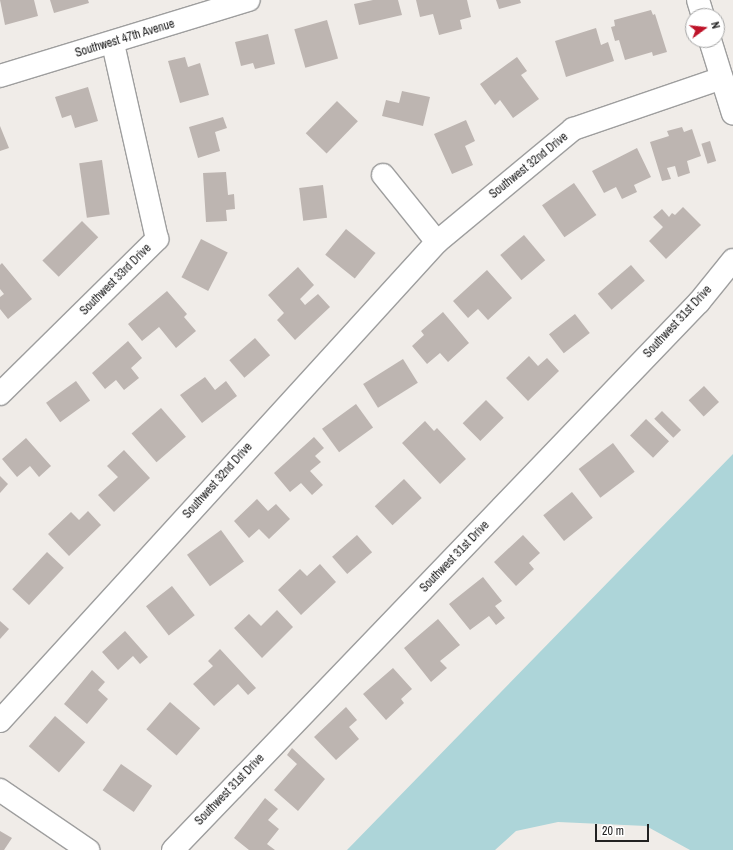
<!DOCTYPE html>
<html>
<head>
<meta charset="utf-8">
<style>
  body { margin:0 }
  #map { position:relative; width:733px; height:850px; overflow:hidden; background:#f0ece8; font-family:"Archivo Narrow",sans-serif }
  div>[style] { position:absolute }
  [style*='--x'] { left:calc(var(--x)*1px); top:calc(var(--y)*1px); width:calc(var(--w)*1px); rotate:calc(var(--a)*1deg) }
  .water>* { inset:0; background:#add5d9 }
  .building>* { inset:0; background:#bdb5b1; transform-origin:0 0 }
  .roads { filter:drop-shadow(1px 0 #9e9e9e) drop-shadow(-1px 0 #9e9e9e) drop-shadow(0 1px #9e9e9e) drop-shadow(0 -1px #9e9e9e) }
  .minor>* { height:22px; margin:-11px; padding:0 11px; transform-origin:11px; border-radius:11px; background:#fff }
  span { translate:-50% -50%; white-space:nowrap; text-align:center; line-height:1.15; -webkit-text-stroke:4px #fff; paint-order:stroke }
  .street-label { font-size:12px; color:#212121 }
  .north { position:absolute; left:685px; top:8px; width:40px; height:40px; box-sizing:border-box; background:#fff; border:1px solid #a6a6a6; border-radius:50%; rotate:75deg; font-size:11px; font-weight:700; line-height:16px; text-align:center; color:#212121 }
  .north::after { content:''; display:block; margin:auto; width:14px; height:18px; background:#be1329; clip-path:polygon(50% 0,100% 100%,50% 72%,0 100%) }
  .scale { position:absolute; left:595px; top:824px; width:54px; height:18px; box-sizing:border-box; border:2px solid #212121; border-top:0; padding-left:5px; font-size:12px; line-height:14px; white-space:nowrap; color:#212121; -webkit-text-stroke:3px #fff; paint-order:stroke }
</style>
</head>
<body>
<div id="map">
  <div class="water">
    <div style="clip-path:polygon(733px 454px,733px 850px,690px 850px,646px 826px,558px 822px,516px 831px,495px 850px,347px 850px)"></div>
  </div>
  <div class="building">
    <div style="clip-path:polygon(0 0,34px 0,38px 16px,5px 25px)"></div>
    <div style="clip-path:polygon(50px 0,88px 0,89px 3px,54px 13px)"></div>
    <div style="clip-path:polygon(373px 0,398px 0,402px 15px,359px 25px,354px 4px)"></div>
    <div style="clip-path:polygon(416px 0,467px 0,471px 17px,460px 20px,462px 29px,439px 35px,433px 14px,420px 17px)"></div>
    <div style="clip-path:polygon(496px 0,520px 0,521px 3px,499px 9px)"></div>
    <div style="clip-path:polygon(651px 10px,653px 15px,655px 14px,667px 52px,653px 56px,652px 52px,625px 60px,619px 40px,615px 41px,611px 27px,615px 26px,614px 20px)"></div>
    <div style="left:327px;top:20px;width:40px;height:34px;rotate:74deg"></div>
    <div style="clip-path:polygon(596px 28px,601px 45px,608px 42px,614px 61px,566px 77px,555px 41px)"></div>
    <div style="clip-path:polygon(268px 34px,275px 64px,255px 69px,253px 63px,241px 66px,235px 42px)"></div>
    <div style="clip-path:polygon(185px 57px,188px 67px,200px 63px,209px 95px,180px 103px,168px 61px)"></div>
    <div style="clip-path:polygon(517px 57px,527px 71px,521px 75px,539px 99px,513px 118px,500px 100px,495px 105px,480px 84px)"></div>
    <div style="clip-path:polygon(88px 87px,98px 121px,75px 128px,71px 115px,62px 118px,55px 97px)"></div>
    <div style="clip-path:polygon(402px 91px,430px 97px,423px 126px,382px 116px,386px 100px,399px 103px)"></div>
    <div style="left:337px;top:101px;width:29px;height:45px;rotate:44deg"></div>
    <div style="clip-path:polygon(223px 117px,227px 128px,215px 132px,220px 151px,198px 158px,189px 127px)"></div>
    <div style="clip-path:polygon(466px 120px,475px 141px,465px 146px,473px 165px,452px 174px,434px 134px)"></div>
    <div style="clip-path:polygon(0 126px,9px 148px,0 151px)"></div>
    <div style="clip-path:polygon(682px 127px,684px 132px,692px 129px,701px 156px,687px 161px,690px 173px,678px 177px,675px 166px,667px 168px,671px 179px,662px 181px,650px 142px,669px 136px,667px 131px)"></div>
    <div style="left:710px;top:141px;width:21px;height:9px;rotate:73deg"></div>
    <div style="clip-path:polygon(637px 148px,651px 177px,634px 185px,637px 192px,622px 199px,616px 187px,604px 193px,592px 171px)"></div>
    <div style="left:102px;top:160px;width:55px;height:23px;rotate:82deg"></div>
    <div style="clip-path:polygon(226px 172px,228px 195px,234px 194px,235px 209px,226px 210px,227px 221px,206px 222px,203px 173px)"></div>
    <div style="left:574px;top:183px;width:39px;height:39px;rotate:55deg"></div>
    <div style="left:323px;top:185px;width:33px;height:24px;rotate:83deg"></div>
    <div style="clip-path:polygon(683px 207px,701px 225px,666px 259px,649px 241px,663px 227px,653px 217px,662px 209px,669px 217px,672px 213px,675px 215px)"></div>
    <div style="left:82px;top:221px;width:23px;height:56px;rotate:45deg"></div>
    <div style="left:346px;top:229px;width:38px;height:33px;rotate:39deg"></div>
    <div style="left:524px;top:235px;width:33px;height:31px;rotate:50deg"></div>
    <div style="left:201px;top:239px;width:30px;height:43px;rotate:27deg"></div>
    <div style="clip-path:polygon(2px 263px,32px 299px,8px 319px,0 309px,0 297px,4px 294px,0 289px,0 265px)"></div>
    <div style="left:631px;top:265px;width:21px;height:44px;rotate:49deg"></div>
    <div style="clip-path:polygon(298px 267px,314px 285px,300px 299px,305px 305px,318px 294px,330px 307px,295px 340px,277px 320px,284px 313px,268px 295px)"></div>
    <div style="clip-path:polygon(487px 270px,512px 298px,488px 320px,478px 309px,468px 318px,453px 301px)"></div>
    <div style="clip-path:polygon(167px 291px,187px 314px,184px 317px,196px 331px,176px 348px,159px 327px,142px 341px,128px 324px)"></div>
    <div style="clip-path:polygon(443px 312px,469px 343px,448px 362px,440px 353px,427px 364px,412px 346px,424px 335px,421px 331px)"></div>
    <div style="left:575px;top:314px;width:24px;height:33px;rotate:52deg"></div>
    <div style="left:255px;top:338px;width:23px;height:34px;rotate:49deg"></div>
    <div style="clip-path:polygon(128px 341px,142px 358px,131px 368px,139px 378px,124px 390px,116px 380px,105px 389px,92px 373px)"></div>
    <div style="clip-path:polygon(529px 356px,538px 366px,547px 358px,559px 371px,528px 401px,506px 378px)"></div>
    <div style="left:403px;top:359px;width:28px;height:47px;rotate:58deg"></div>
    <div style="clip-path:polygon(205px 377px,215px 390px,226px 381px,237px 396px,202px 423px,180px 395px)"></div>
    <div style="left:76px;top:381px;width:24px;height:37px;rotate:54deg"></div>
    <div style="left:704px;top:386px;width:22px;height:21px;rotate:47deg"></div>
    <div style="left:486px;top:400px;width:25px;height:33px;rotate:45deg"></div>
    <div style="left:356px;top:404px;width:29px;height:42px;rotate:54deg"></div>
    <div style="left:161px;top:408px;width:38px;height:39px;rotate:49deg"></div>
    <div style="left:662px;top:411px;width:27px;height:11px;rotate:45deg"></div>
    <div style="left:646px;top:419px;width:32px;height:23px;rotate:44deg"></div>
    <div style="clip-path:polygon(425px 421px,434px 431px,437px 428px,466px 459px,440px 484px,402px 443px)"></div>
    <div style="clip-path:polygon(314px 437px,324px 448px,315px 456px,321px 462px,310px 471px,323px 485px,312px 495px,301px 483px,290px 492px,274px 473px)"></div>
    <div style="clip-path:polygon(26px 438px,51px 466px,39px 477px,30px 466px,17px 477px,2px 459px)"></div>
    <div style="left:613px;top:443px;width:36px;height:43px;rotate:53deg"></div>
    <div style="clip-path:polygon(124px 450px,150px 478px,114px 512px,98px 495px,118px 477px,107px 466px)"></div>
    <div style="clip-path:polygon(0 476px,8px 484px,0 493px)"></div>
    <div style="left:404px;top:479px;width:26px;height:40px;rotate:47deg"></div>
    <div style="left:572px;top:492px;width:33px;height:37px;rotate:51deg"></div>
    <div style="clip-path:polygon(257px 499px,268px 511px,276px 504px,290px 519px,269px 539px,259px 529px,249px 538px,234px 521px)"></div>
    <div style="clip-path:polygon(88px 511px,101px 525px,69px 556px,48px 534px,71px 512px,79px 520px)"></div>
    <div style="left:221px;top:530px;width:39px;height:42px;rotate:54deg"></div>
    <div style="left:357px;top:535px;width:23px;height:33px;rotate:49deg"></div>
    <div style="clip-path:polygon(523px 535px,540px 553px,529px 563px,534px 569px,516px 586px,494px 562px)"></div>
    <div style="left:47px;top:552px;width:23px;height:51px;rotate:43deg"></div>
    <div style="clip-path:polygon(320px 564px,336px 582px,301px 615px,278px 590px,300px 569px,307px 576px)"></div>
    <div style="clip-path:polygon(483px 577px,502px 601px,495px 606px,505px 618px,496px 625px,489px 616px,470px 630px,449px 604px)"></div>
    <div style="left:172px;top:586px;width:37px;height:33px;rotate:52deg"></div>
    <div style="clip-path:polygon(277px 610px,293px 627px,262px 658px,234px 628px,249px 614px,261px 626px)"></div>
    <div style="clip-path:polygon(438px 619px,460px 645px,440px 661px,447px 668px,431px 682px,404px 648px)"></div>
    <div style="clip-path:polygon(0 621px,9px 629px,0 639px)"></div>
    <div style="clip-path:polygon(125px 631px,148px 657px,140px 664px,133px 656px,118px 670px,102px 652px)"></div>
    <div style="clip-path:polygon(220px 649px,256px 688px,248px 695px,238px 684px,214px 706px,193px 684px,213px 666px,208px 661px)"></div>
    <div style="clip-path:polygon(393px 668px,412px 689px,401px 699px,404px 703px,386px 720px,363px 694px)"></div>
    <div style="clip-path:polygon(92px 670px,105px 682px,98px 690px,108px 699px,87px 724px,64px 704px)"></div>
    <div style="left:170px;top:702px;width:40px;height:36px;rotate:41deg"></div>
    <div style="clip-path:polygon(346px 707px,357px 720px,349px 727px,359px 739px,336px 760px,314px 737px)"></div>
    <div style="left:55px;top:716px;width:40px;height:40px;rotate:41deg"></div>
    <div style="clip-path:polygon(292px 748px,325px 779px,298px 811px,274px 790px,297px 764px,287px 755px)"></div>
    <div style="left:121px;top:764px;width:38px;height:32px;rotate:35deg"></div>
    <div style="clip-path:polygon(265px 798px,278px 809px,268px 820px,279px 829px,267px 844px,275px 850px,249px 850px,234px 838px)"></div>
    <div style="clip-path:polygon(0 831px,12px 838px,4px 850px,0 850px)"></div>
  </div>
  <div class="roads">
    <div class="minor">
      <div style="--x:698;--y:0;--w:17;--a:73"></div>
      <div style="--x:710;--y:40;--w:77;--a:72.7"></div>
      <div style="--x:0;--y:76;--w:260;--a:-17"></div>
      <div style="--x:383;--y:175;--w:86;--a:51.1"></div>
      <div style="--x:0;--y:394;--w:221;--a:-44.6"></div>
      <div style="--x:157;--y:239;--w:201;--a:-102.7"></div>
      <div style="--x:0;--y:721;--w:648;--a:-47.63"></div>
      <div style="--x:437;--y:242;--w:177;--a:-39.7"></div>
      <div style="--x:573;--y:129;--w:157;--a:-18.9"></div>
      <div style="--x:0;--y:790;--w:107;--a:34.3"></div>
      <div style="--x:173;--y:850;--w:760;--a:-46.17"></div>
      <div style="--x:699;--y:302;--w:54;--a:-51"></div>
    </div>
  </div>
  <div class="street-label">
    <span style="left:125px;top:39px;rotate:-17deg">Southwest 47th Avenue</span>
    <span style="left:529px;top:166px;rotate:-39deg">Southwest 32nd Drive</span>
    <span style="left:116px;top:280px;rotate:-45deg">Southwest 33rd Drive</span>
    <span style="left:678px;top:322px;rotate:-47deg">Southwest 31st Drive</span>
    <span style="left:218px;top:481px;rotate:-48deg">Southwest 32nd Drive</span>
    <span style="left:455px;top:557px;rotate:-46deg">Southwest 31st Drive</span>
    <span style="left:230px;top:790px;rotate:-46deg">Southwest 31st Drive</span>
  </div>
  <div class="north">N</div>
  <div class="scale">20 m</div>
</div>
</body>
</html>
